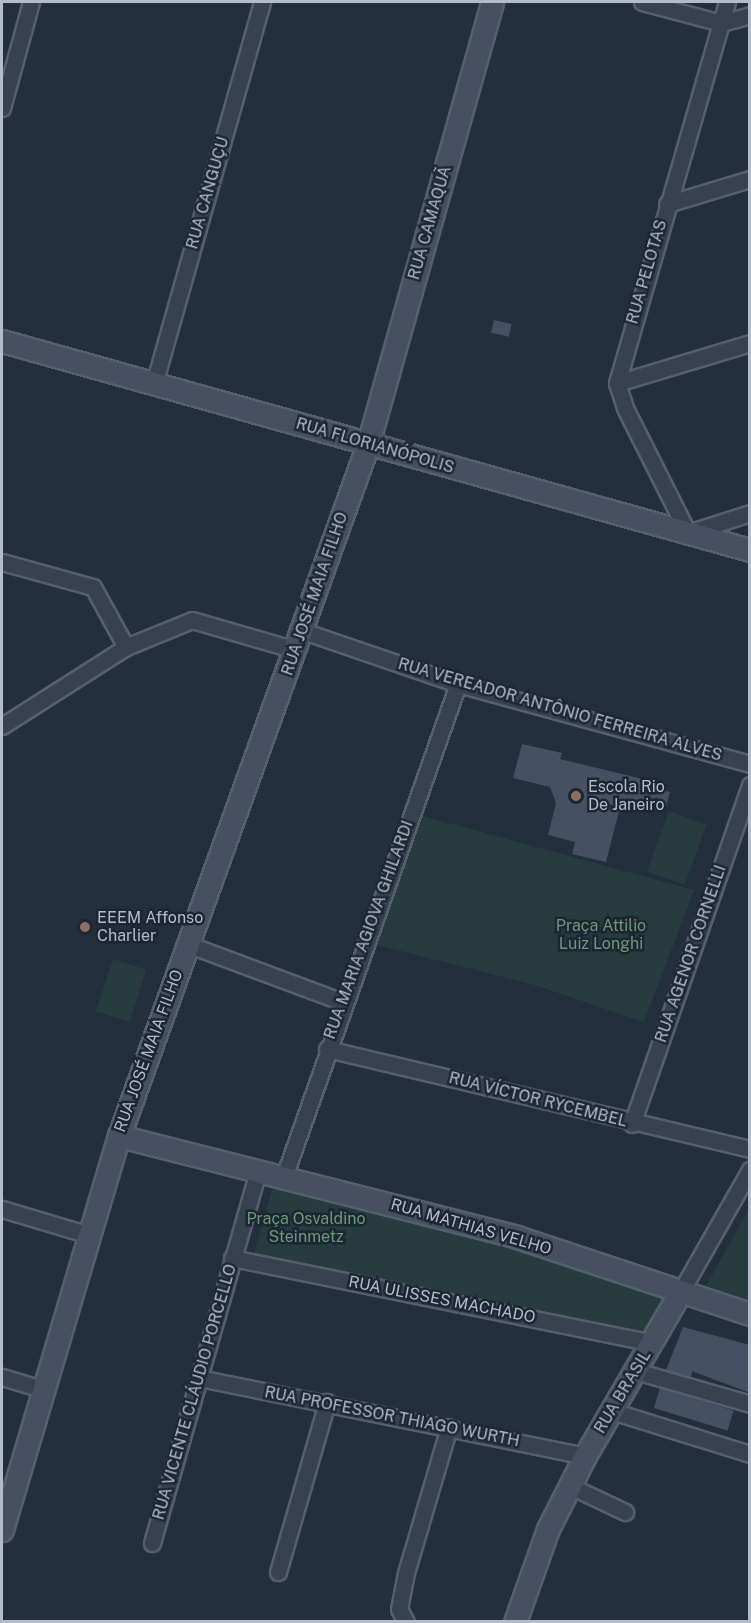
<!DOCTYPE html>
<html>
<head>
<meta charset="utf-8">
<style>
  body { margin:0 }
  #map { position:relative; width:751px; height:1623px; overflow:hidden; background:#242f3e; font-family:"Public Sans",sans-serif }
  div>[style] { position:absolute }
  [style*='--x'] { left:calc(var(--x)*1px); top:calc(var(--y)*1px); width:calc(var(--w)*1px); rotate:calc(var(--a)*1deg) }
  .green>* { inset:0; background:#263c3f; transform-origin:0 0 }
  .building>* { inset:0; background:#455162; transform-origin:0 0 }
  .roads { filter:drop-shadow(2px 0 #565f6c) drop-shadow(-2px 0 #565f6c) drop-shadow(0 2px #565f6c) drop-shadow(0 -2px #565f6c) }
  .street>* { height:15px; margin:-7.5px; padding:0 7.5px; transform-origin:7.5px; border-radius:7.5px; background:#38414e }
  .secondary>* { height:21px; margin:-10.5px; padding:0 10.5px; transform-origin:10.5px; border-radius:10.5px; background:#465061 }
  .dots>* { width:16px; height:16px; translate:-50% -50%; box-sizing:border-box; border:3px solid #1d2633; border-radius:50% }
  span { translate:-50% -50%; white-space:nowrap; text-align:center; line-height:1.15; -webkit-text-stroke:5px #1d2633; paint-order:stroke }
  .street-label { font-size:16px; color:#b4bcc9 }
  .poi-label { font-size:16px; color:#b4bcc9 }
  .left { translate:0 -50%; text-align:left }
  .park-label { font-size:16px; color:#6b9a76 }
  .frame { position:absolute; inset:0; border:3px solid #b4bcc9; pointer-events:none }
</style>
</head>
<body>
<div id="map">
  <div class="green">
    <div style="left:669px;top:811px;width:40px;height:64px;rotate:20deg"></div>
    <div style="clip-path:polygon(423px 816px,694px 890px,644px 1022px,538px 986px,377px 945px)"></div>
    <div style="left:113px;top:959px;width:35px;height:55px;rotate:18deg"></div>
    <div style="clip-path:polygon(275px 1180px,669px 1289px,645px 1337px,253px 1256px)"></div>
    <div style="clip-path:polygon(749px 1209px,749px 1300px,706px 1286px)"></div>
  </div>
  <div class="building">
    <div style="left:494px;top:320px;width:18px;height:13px;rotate:13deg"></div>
    <div style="clip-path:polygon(522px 744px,562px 753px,560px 759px,655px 782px,653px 788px,670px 792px,665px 810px,621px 803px,606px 862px,572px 854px,575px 842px,548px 835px,556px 803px,550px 787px,513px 778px)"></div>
    <div style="clip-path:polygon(683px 1327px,750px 1345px,750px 1393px,692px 1371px,691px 1377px,666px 1370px)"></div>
    <div style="left:660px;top:1388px;width:77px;height:21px;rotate:17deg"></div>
  </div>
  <div class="roads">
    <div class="street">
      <div style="--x:642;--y:2;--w:82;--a:14.9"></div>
      <div style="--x:721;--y:23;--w:30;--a:-15"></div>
      <div style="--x:727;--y:2;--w:397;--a:106.1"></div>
      <div style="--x:617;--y:383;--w:26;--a:72"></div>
      <div style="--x:625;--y:408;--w:140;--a:63.3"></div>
      <div style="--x:688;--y:533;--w:65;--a:-17.9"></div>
      <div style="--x:2;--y:108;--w:110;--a:-74.7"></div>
      <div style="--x:667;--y:204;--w:87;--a:-16.8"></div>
      <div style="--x:617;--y:383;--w:139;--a:-16.7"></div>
      <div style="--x:154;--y:384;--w:397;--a:-74.2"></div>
      <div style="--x:2;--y:562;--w:94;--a:15.4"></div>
      <div style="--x:93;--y:587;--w:68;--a:61.2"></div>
      <div style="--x:303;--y:631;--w:164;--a:18.9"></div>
      <div style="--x:458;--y:684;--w:303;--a:15.3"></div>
      <div style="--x:2;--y:726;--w:147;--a:-32.5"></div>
      <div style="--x:126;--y:647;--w:71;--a:-22.2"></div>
      <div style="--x:192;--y:620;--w:108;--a:16.1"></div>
      <div style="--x:187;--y:944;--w:166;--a:20.4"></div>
      <div style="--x:327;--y:1049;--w:435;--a:13.3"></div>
      <div style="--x:632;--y:1124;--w:359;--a:-70.8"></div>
      <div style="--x:284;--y:1177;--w:523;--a:-70.56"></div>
      <div style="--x:2;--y:1209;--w:88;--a:16.6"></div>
      <div style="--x:232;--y:1258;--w:429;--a:11.4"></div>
      <div style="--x:680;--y:1293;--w:142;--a:-60.4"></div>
      <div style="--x:636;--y:1371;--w:119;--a:16.1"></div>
      <div style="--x:2;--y:1377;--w:42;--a:16.7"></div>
      <div style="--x:199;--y:1378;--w:394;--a:11.4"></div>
      <div style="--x:612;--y:1411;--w:145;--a:17.3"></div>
      <div style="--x:570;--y:1486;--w:61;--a:25.3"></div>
      <div style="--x:152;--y:1543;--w:387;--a:-74.1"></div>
      <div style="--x:278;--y:1572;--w:177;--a:-73.9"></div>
      <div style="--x:406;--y:1622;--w:15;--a:-118"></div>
      <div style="--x:399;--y:1609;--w:37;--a:-79"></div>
      <div style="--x:406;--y:1573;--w:152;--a:-73.6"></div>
    </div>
    <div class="secondary">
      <div style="--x:2;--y:341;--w:777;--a:15.61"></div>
      <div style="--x:119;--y:1136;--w:411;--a:14.2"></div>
      <div style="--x:517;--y:1237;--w:245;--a:18.3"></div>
      <div style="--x:2;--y:1530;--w:411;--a:-73.5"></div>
      <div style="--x:119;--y:1136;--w:735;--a:-70.21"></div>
      <div style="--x:368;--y:444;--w:459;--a:-74.3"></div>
      <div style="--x:515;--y:1622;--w:99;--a:-70.5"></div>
      <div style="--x:548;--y:1529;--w:82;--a:-63.1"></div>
      <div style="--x:585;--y:1456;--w:189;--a:-59.8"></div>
    </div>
  </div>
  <div class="dots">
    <div style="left:576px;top:796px;background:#8d6e63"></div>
    <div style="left:85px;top:927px;background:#8d6e63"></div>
  </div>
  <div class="street-label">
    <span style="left:208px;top:193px;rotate:-74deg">RUA CANGUÇU</span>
    <span style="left:430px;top:223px;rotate:-74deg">RUA CAMAQUÃ</span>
    <span style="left:647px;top:272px;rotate:-74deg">RUA PELOTAS</span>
    <span style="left:375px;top:446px;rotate:16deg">RUA FLORIANÓPOLIS</span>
    <span style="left:315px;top:594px;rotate:-71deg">RUA JOSÉ MAIA FILHO</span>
    <span style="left:560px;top:710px;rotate:16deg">RUA VEREADOR ANTÔNIO FERREIRA ALVES</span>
    <span style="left:369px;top:930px;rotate:-70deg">RUA MARIA AGIOVA GHILARDI</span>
    <span style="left:691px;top:954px;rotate:-71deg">RUA AGENOR CORNELLI</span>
    <span style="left:149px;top:1051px;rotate:-70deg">RUA JOSÉ MAIA FILHO</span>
    <span style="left:538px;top:1100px;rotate:14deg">RUA VÍCTOR RYCEMBEL</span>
    <span style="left:471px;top:1227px;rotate:16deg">RUA MATHIAS VELHO</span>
    <span style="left:442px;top:1300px;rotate:11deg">RUA ULISSES MACHADO</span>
    <span style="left:195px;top:1392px;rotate:-74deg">RUA VICENTE CLÁUDIO PORCELLO</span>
    <span style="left:623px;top:1392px;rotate:-59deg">RUA BRASIL</span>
    <span style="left:392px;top:1417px;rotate:11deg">RUA PROFESSOR THIAGO WURTH</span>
  </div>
  <div class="poi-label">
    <span class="left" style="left:588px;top:796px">Escola Rio<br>De Janeiro</span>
    <span class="left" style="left:97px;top:927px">EEEM Affonso<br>Charlier</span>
  </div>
  <div class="park-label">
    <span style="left:601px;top:935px">Praça Attilio<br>Luiz Longhi</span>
    <span style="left:306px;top:1228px">Praça Osvaldino<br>Steinmetz</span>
  </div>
  <div class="frame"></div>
</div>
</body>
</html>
